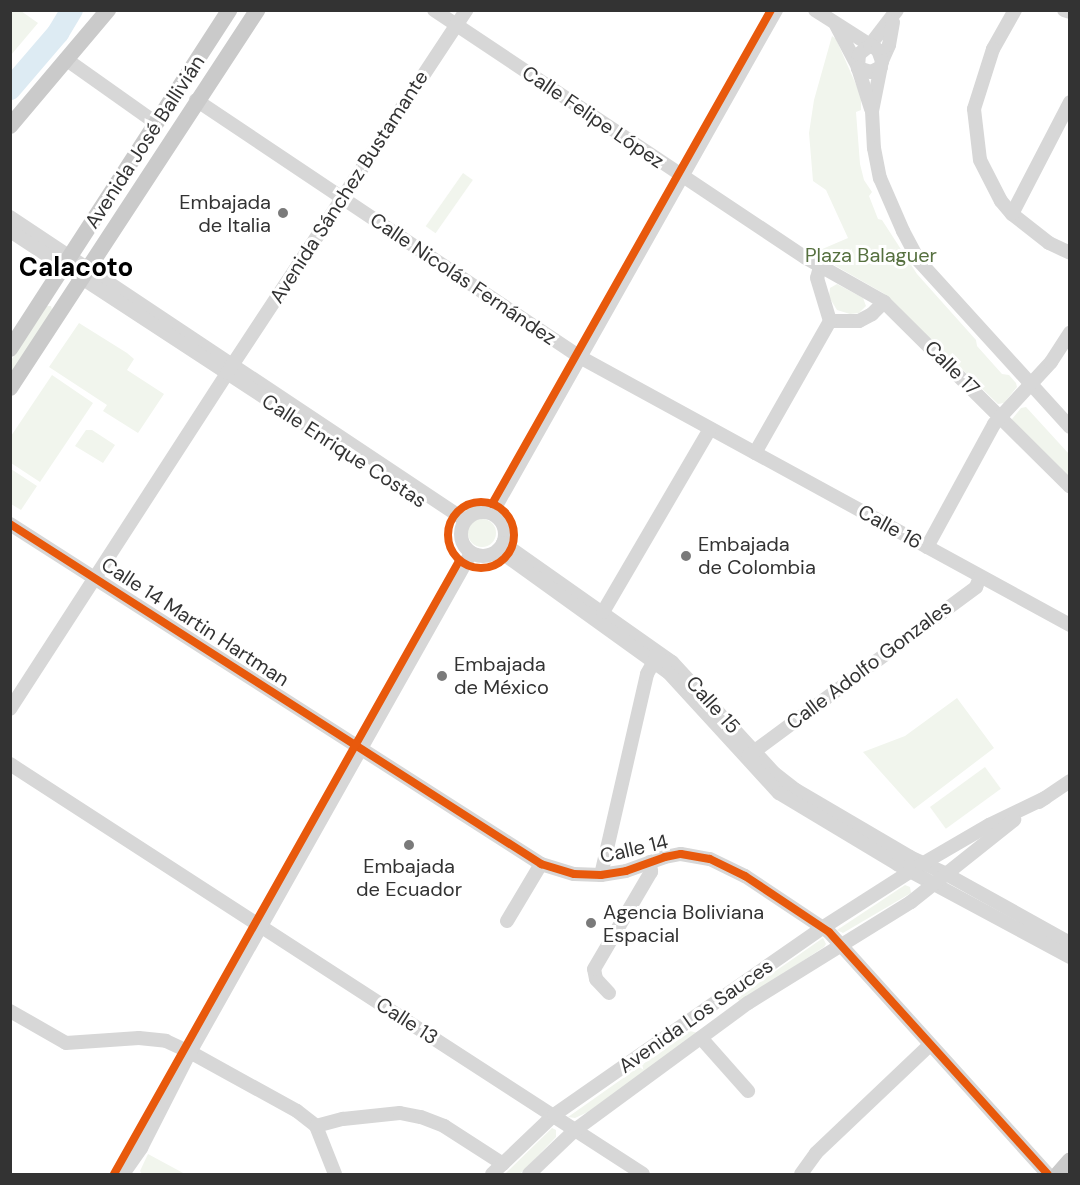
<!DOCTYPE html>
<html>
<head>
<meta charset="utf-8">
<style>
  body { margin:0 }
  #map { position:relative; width:1080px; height:1185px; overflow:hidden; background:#fff; font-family:"DM Sans",sans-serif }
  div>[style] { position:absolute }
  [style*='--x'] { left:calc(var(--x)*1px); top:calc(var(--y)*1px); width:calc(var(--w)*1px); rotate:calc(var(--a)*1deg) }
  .green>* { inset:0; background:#f1f5ed; transform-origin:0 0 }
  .round { border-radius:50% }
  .river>* { height:22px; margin:-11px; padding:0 11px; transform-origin:11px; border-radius:11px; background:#ddebf3 }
  .minor>* { height:14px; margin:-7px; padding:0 7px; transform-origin:7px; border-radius:7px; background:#d7d7d7 }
  .minor>.ring { margin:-7px; padding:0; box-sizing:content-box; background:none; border:14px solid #d7d7d7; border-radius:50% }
  .major>* { height:16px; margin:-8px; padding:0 8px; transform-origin:8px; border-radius:8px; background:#cacaca }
  .cycleway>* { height:8px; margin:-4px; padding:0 4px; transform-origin:4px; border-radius:4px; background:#e8590c }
  .cycleway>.ring { margin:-4px; padding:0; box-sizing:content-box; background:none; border:8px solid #e8590c; border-radius:50% }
  .dots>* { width:16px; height:16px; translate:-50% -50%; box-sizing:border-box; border:3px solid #fff; border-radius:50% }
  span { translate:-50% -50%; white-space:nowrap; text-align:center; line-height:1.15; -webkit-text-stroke:6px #fff; paint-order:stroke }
  .street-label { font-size:20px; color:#333 }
  .poi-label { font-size:20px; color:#333 }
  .right { translate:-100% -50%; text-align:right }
  .left { translate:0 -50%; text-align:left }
  .park-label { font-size:20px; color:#56703f }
  .district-label { font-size:26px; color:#000; font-weight:700 }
  .frame { position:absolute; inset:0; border:12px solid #333; pointer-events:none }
</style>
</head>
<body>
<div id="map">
  <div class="green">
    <div style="clip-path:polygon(11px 10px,21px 11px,38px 23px,11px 55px)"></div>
    <div style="clip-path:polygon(832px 36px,836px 39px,861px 96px,861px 110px,856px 112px,860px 164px,864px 180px,872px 192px,869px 196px,878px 219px,882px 220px,917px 274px,976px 340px,977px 346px,1002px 374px,1009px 375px,1016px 383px,1017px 387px,1004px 403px,998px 404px,883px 293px,813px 253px,848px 238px,826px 190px,813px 181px,809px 133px,814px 100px)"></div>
    <div style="left:463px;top:173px;width:12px;height:65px;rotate:35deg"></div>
    <div style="clip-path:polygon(837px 284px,863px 298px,866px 306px,859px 313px,850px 314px,837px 310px,829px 297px,830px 288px)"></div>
    <div style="clip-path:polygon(47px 306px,51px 306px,52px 310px,11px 374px,10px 362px)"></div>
    <div style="clip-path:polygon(79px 323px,127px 353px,134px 359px,127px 370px,164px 394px,138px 433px,103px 411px,107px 405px,49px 367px)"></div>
    <div style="clip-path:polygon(52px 375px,93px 403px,40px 482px,11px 463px,11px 436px)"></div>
    <div style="clip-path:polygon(1026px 407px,1069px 454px,1069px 491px,1008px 424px,1021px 408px)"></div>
    <div style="clip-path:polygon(86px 430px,92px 430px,115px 445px,103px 463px,75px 446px)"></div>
    <div style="clip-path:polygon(11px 469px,37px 486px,21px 510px,11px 504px)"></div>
    <div class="round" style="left:468px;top:519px;width:28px;height:28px"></div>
    <div style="clip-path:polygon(957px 698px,994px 748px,914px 809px,863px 752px,905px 736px)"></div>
    <div style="left:985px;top:767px;width:27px;height:68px;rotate:54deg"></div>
    <div style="clip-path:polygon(905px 885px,910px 887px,911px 893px,843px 933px,837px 930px)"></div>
    <div style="clip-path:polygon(823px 938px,826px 944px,824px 947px,740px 1002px,737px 998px)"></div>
    <div style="clip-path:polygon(690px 1031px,698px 1033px,588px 1112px,575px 1118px,568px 1117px)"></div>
    <div style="clip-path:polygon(552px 1128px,556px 1130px,556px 1137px,520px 1174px,505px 1174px)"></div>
    <div style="clip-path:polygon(148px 1154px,185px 1174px,142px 1174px,140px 1171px)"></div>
  </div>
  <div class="river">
    <div style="--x:10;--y:89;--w:74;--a:-49.4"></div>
    <div style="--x:58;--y:33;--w:27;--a:-59"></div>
  </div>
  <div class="minor">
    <div style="--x:434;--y:10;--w:447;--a:33.7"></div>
    <div style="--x:806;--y:258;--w:90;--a:29.4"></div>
    <div style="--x:884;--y:302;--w:262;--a:44.8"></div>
    <div style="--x:815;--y:10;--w:65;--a:32.5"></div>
    <div style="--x:870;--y:45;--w:44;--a:-52.4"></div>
    <div style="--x:1015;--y:10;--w:45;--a:119.4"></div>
    <div style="--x:993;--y:49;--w:63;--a:107.6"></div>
    <div style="--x:974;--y:109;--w:51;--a:83.3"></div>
    <div style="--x:980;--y:160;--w:46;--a:62.9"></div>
    <div style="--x:1001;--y:201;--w:17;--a:50"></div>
    <div style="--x:1012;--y:214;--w:47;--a:38.1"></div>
    <div style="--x:1049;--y:243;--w:23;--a:25"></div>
    <div style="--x:1064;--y:10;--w:6;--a:18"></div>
    <div style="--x:836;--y:25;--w:45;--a:62.3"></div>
    <div style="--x:67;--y:60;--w:109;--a:35.3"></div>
    <div style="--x:882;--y:61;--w:17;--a:-66"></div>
    <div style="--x:889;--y:45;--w:23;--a:-80"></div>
    <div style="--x:881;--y:67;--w:11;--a:153"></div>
    <div style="--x:871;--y:72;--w:14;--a:-163"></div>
    <div style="--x:858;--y:68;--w:14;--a:-86"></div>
    <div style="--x:859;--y:54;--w:14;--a:-39"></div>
    <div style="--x:870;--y:45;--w:9;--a:32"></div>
    <div style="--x:878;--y:50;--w:12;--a:70"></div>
    <div style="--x:882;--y:61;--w:51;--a:101.3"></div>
    <div style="--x:872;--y:111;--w:37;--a:87"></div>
    <div style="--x:874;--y:148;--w:31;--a:79"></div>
    <div style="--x:880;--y:178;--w:58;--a:66.5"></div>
    <div style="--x:903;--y:231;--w:34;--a:62"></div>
    <div style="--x:919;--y:261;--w:224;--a:47.7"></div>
    <div style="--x:858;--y:68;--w:43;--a:72.4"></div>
    <div style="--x:196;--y:100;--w:460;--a:33.8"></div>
    <div style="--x:578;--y:356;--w:561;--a:28.67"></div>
    <div style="--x:1012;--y:214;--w:126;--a:-62.6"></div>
    <div style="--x:10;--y:217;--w:547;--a:33.66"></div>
    <div style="--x:10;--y:231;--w:367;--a:33.2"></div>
    <div style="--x:820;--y:267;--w:11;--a:105"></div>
    <div style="--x:817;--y:278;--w:45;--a:73.2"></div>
    <div style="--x:830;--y:321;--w:29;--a:0"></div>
    <div style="--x:859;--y:321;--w:15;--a:-28"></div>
    <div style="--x:872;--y:314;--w:17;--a:-45"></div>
    <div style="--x:755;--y:453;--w:152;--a:-60.4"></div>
    <div class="ring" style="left:461px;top:512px;width:30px;height:30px"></div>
    <div style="--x:492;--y:513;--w:578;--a:-60.55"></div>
    <div style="--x:10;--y:524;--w:631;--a:32.63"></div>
    <div style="--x:541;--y:864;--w:34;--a:17"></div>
    <div style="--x:574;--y:874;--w:27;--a:2"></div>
    <div style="--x:601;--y:875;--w:25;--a:-9"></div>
    <div style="--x:626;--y:871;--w:41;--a:-19.7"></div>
    <div style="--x:665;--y:857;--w:16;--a:-11"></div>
    <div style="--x:681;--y:854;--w:29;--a:10"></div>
    <div style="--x:710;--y:859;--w:39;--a:26"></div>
    <div style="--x:745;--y:876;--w:101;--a:33.7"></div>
    <div style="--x:829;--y:932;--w:326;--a:47.9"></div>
    <div style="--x:503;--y:543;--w:207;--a:35.2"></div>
    <div style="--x:672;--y:662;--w:151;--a:47.4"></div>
    <div style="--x:774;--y:773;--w:28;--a:38"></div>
    <div style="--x:796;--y:790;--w:132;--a:30.4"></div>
    <div style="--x:910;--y:857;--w:40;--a:25"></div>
    <div style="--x:946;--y:874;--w:142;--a:29.1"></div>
    <div style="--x:927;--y:547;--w:140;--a:-61.4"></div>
    <div style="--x:994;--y:424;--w:84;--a:-47.4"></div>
    <div style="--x:1051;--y:362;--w:35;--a:-57"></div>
    <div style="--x:498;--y:550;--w:209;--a:35.7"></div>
    <div style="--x:668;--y:672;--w:164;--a:47.5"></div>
    <div style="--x:779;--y:793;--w:138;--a:31"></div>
    <div style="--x:897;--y:864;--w:196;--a:28.3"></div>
    <div style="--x:603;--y:612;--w:212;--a:-59.7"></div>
    <div style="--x:10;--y:709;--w:400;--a:-57.1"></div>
    <div style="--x:227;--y:373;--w:435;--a:-56.6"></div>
    <div style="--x:748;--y:756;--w:284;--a:-36.5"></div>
    <div style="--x:976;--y:587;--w:11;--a:-68"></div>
    <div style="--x:10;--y:764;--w:754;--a:32.93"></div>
    <div style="--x:1039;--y:802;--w:37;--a:-34"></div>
    <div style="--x:601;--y:875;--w:206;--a:-77.1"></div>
    <div style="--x:647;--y:674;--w:23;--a:-61"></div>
    <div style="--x:507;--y:921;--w:66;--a:-59.2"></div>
    <div style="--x:609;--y:993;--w:19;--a:-133"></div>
    <div style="--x:596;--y:979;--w:10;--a:-101"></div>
    <div style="--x:594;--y:969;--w:113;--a:-59.6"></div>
    <div style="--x:651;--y:872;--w:10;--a:-96"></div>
    <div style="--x:10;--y:1011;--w:64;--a:29.7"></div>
    <div style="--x:66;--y:1043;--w:73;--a:-3.9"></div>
    <div style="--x:139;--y:1038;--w:27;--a:6"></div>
    <div style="--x:166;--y:1041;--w:26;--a:25"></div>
    <div style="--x:190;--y:1052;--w:122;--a:28.9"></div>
    <div style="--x:297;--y:1111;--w:24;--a:38"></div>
    <div style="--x:316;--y:1126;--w:52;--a:68.4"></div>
    <div style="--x:701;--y:1038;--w:71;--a:48.4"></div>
    <div style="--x:316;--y:1126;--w:28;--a:-15"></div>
    <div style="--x:343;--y:1119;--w:57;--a:-6"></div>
    <div style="--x:400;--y:1113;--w:21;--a:11"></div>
    <div style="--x:421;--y:1117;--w:25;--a:21"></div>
    <div style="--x:444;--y:1126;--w:70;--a:32.8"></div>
    <div style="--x:123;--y:1174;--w:32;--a:-55"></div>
    <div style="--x:141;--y:1148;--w:108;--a:-63"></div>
    <div style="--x:190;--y:1052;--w:573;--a:-60.61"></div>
    <div style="--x:492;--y:1174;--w:86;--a:-43.6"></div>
    <div style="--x:554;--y:1115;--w:327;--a:-34.9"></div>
    <div style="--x:822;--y:928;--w:119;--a:-32.6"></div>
    <div style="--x:922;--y:864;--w:78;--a:-30.2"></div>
    <div style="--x:989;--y:825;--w:62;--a:-25.7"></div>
    <div style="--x:529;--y:1174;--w:64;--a:-43.7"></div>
    <div style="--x:575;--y:1130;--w:215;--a:-36.3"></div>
    <div style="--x:748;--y:1003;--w:192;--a:-31.8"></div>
    <div style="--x:911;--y:902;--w:132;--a:-38.5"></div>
    <div style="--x:801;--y:1174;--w:26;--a:-54"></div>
    <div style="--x:816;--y:1153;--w:157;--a:-43.5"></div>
  </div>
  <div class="major">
    <div style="--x:10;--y:126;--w:152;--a:-49.8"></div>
    <div style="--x:10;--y:349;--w:404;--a:-57.1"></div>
    <div style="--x:10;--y:388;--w:452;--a:-56.8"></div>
    <div style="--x:1058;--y:1174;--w:18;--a:-49"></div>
  </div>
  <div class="cycleway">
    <div class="ring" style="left:448px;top:502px;width:58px;height:58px"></div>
    <div style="--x:492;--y:504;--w:567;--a:-60.54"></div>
    <div style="--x:10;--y:524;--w:631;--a:32.63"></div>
    <div style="--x:541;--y:864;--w:34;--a:17"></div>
    <div style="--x:574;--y:874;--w:27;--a:2"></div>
    <div style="--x:601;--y:875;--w:25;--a:-9"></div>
    <div style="--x:626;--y:871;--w:41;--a:-19.7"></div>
    <div style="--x:665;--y:857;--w:16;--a:-11"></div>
    <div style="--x:681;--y:854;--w:29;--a:10"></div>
    <div style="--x:710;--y:859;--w:39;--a:26"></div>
    <div style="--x:745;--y:876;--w:101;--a:33.7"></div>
    <div style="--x:829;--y:932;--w:326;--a:47.9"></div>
    <div style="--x:114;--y:1174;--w:703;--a:-60.63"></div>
  </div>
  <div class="dots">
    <div style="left:283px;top:213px;background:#7a7a7a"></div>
    <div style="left:686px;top:556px;background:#7a7a7a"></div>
    <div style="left:442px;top:676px;background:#7a7a7a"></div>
    <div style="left:409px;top:845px;background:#7a7a7a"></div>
    <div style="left:591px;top:923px;background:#7a7a7a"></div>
  </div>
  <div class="street-label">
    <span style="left:593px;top:117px;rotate:34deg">Calle Felipe López</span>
    <span style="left:145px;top:142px;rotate:-57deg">Avenida José Ballivián</span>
    <span style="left:349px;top:187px;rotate:-57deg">Avenida Sánchez Bustamante</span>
    <span style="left:463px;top:279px;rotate:34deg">Calle Nicolás Fernández</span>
    <span style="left:952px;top:368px;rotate:45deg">Calle 17</span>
    <span style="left:344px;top:451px;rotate:33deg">Calle Enrique Costas</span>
    <span style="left:890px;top:527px;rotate:29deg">Calle 16</span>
    <span style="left:195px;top:622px;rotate:33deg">Calle 14 Martin Hartman</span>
    <span style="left:869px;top:665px;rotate:-37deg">Calle Adolfo Gonzales</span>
    <span style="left:713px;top:705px;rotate:48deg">Calle 15</span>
    <span style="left:634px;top:849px;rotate:-13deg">Calle 14</span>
    <span style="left:696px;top:1016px;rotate:-35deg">Avenida Los Sauces</span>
    <span style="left:407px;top:1021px;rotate:33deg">Calle 13</span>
  </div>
  <div class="poi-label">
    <span class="right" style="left:271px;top:214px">Embajada<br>de Italia</span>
    <span class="left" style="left:698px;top:556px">Embajada<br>de Colombia</span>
    <span class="left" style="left:454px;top:676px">Embajada<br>de México</span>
    <span style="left:409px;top:878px">Embajada<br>de Ecuador</span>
    <span class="left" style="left:603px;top:924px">Agencia Boliviana<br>Espacial</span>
  </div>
  <div class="park-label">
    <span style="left:871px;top:255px">Plaza Balaguer</span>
  </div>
  <div class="district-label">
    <span style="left:76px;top:268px">Calacoto</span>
  </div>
  <div class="frame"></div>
</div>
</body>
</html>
